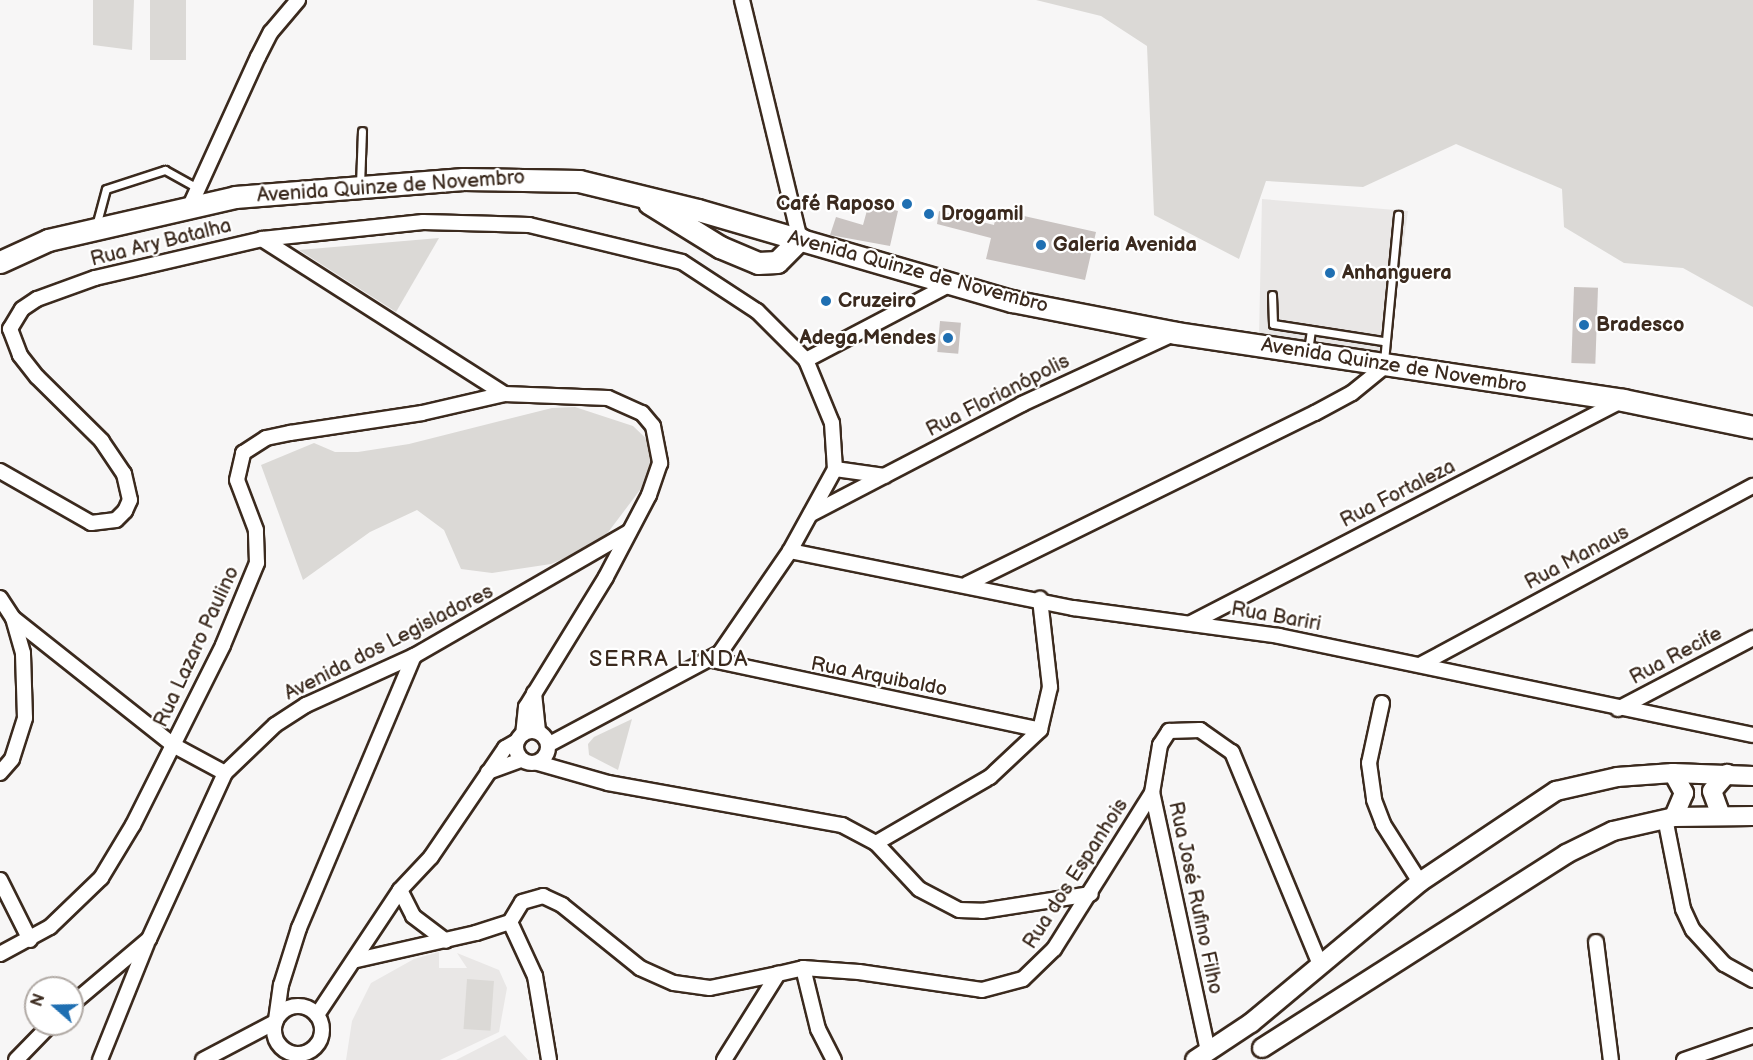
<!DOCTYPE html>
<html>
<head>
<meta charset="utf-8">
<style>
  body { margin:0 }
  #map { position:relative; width:1753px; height:1060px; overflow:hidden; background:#f7f6f6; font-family:"Balsamiq Sans",sans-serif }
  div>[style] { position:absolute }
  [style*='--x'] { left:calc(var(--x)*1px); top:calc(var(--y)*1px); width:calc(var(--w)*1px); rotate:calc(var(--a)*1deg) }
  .built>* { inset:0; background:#e9e7e6 }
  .green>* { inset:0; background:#dbd9d6; transform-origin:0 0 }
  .building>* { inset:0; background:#c9c3c1; transform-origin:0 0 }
  .path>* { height:2px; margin-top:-1px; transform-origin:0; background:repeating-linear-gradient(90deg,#3b2a1e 0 4.5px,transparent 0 9px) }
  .roads { filter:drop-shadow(2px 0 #3b2a1e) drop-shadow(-2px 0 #3b2a1e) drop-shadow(0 2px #3b2a1e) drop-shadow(0 -2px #3b2a1e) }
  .lane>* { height:7px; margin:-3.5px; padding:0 3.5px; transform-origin:3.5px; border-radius:3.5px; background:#fff }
  .street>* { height:14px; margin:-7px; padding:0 7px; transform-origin:7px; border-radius:7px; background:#fff }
  .street>.ring { margin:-7px; padding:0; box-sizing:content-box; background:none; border:14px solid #fff; border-radius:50% }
  .secondary>* { height:18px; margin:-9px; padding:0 9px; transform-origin:9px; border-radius:9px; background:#fff }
  .primary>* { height:21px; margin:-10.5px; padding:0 10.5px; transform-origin:10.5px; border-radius:10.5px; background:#fff }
  .dots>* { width:16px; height:16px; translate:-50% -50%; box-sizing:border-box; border:3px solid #fff; border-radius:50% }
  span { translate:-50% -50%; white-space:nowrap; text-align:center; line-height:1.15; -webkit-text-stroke:4.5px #fff; paint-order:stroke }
  .street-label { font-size:20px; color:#3b2a1e }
  .poi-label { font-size:20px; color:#3b2a1e; font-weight:700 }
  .right { translate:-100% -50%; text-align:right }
  .left { translate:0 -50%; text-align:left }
  .quarter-label { font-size:22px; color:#3b2a1e; letter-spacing:1.5px }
  .north { position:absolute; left:24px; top:976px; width:60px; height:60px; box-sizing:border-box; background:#fff; border:2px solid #b1aaa5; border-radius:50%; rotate:290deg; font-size:16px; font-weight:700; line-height:24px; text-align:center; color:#3b2a1e }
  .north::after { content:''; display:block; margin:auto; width:21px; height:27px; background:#1f6fb2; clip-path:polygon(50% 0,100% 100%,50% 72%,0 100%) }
</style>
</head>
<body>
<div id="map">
  <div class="built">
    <div style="clip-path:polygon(1262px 199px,1408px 211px,1388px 353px,1259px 335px)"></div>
    <div style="clip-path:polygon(439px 952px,439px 968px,467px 968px,457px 953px,499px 970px,507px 988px,499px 1032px,440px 1060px,346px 1060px,352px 1021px,371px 983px,414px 959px)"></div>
    <div style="clip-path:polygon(505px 1035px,528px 1060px,456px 1060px)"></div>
  </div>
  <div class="green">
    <div style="clip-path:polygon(93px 0,134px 0,132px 50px,93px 45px)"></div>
    <div style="left:150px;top:0;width:36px;height:60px"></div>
    <div style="clip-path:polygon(1036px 0,1753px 0,1753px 307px,1683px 268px,1624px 263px,1564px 227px,1562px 189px,1456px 144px,1363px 187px,1266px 181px,1239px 259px,1154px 215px,1147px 46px,1101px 16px)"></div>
    <div style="clip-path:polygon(439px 238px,396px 312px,299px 250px)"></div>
    <div style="clip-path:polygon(575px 407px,633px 426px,655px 447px,646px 482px,600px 543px,551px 564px,492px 573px,461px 569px,444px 530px,417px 510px,370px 532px,303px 580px,261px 465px,314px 443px,335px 452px,358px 452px,409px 444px,552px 408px)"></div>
    <div style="clip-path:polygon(632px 719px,618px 770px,589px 755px,588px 744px,594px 737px)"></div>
    <div style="left:467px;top:979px;width:27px;height:50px;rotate:4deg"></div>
  </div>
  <div class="building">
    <div style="clip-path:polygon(869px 203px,898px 211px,890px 246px,830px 235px,836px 217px,863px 225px)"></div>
    <div style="clip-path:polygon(997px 210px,1096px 232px,1085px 280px,986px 259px,991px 238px,937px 224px,939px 211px,994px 225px)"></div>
    <div style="left:1574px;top:287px;width:24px;height:76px;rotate:2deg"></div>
    <div style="left:940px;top:321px;width:21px;height:31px;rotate:5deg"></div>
  </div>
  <div class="path">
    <div style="--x:171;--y:246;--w:18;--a:-38"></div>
    <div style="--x:185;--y:235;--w:9;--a:-84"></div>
  </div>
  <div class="roads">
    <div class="lane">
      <div style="--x:360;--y:185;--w:54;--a:-87.9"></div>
      <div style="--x:96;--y:226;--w:38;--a:-75"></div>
      <div style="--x:106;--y:189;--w:62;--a:-17.9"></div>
      <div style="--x:165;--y:170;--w:37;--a:29"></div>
      <div style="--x:1272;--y:295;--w:29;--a:88"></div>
      <div style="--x:1273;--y:324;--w:111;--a:8.8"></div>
      <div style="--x:1308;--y:351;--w:21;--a:-82"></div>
      <div style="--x:1384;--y:361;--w:147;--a:-84.5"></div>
    </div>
    <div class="street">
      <div style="--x:742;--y:0;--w:246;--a:76.4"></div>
      <div style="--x:190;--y:206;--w:164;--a:-65.5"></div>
      <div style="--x:258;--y:57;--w:28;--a:-63"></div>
      <div style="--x:271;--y:32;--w:42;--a:-49.8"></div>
      <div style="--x:262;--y:239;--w:287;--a:32.6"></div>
      <div style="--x:504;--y:394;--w:104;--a:2.2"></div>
      <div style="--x:608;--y:398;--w:37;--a:24"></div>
      <div style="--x:642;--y:413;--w:17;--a:50"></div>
      <div style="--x:653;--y:426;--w:38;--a:79"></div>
      <div style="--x:660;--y:463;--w:34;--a:109"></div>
      <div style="--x:649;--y:495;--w:93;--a:117.7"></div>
      <div style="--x:606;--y:577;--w:153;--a:121.6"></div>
      <div style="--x:526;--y:707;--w:27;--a:96"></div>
      <div style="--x:806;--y:360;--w:161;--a:-27.7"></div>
      <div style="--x:835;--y:469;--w:50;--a:8"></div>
      <div style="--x:0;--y:471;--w:105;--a:29.7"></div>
      <div style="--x:91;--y:523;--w:25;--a:-7"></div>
      <div style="--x:116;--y:520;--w:13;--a:-45"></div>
      <div style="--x:125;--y:511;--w:12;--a:-66"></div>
      <div style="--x:130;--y:500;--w:27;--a:-103"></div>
      <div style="--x:124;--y:474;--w:40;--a:-124"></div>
      <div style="--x:102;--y:441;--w:91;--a:-135.4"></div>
      <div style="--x:37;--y:377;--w:28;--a:-128"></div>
      <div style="--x:20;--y:355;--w:28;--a:-111"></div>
      <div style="--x:10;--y:329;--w:23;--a:-59"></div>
      <div style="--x:22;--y:309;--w:18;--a:-34"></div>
      <div style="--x:37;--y:299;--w:62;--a:-19.9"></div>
      <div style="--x:95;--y:278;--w:171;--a:-13.1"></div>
      <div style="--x:262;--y:239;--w:162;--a:-6"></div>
      <div style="--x:423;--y:222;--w:106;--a:1.6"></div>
      <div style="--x:529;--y:225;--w:157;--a:13.6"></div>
      <div style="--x:682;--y:262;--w:90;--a:33.2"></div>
      <div style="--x:757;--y:311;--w:69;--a:45"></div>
      <div style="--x:806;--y:360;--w:68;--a:67.6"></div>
      <div style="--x:832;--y:423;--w:46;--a:86.3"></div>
      <div style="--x:835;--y:469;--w:94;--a:118.8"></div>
      <div style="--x:790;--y:551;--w:124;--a:124.5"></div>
      <div style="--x:720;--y:653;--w:195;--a:151.9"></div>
      <div style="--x:811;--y:514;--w:238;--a:-27.5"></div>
      <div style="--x:1022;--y:404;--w:170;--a:-24.8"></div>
      <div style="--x:790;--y:551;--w:289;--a:11.4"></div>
      <div style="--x:1073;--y:608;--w:208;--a:7.7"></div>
      <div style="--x:1279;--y:636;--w:484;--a:11.8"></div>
      <div style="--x:967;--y:584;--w:388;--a:-26.2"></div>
      <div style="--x:1315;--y:413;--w:42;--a:-28.4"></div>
      <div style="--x:1352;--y:393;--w:41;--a:-39.1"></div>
      <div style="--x:0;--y:598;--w:24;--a:57"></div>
      <div style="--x:13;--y:618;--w:204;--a:38.4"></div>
      <div style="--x:173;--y:745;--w:59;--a:28.3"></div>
      <div style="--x:225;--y:773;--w:69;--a:-43.8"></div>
      <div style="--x:275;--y:725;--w:37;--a:-33"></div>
      <div style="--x:306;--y:705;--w:119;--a:-24.4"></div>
      <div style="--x:414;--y:656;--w:248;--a:-30"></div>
      <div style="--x:1191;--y:623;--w:484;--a:-27.3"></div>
      <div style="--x:712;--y:660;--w:335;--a:12"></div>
      <div style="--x:1420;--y:665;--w:378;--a:-28.3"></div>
      <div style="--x:534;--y:693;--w:39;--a:84"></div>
      <div style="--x:1382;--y:703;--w:61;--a:102.2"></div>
      <div style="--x:1369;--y:763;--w:37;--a:82"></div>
      <div style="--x:1374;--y:800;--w:26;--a:69"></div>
      <div style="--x:1383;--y:824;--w:69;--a:57.5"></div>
      <div style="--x:1618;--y:709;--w:153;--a:-27.7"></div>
      <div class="ring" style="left:516px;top:731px;width:18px;height:18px"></div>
      <div style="--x:538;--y:763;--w:73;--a:15.9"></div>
      <div style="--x:608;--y:783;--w:238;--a:10.2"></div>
      <div style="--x:842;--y:825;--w:38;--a:28"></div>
      <div style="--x:876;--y:843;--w:132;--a:-30.1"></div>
      <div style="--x:990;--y:777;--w:69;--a:-43.2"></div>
      <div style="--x:1040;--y:730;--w:44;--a:-76.9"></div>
      <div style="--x:1050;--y:687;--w:89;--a:-96.5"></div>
      <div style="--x:488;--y:772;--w:35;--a:-20"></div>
      <div style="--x:0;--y:773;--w:18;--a:-49"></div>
      <div style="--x:12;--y:759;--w:43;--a:-72.4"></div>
      <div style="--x:25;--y:718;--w:65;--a:-91.8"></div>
      <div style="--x:23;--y:653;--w:36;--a:-106"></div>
      <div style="--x:1665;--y:818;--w:93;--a:78.8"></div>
      <div style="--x:1683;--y:909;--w:23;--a:65"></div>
      <div style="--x:1693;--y:930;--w:46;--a:47.6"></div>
      <div style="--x:1724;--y:964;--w:33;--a:29"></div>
      <div style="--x:876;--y:843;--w:63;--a:46.9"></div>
      <div style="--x:919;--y:889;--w:45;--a:27.7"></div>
      <div style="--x:959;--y:910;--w:23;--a:2"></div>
      <div style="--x:982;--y:911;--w:110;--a:-8.9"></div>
      <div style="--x:0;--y:880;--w:67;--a:63.4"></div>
      <div style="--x:400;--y:890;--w:29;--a:63"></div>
      <div style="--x:413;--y:916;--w:41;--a:37.1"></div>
      <div style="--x:510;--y:922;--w:60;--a:65.2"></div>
      <div style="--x:535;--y:976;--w:85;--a:80.5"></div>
      <div style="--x:1596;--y:942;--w:119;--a:82.8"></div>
      <div style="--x:0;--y:954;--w:57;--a:-28.4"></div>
      <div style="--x:50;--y:927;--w:71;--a:-43.9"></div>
      <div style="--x:101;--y:878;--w:62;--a:-58.9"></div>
      <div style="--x:133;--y:825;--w:201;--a:-63.4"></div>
      <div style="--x:223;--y:645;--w:89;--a:-67.5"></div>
      <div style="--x:257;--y:563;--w:33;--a:-92"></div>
      <div style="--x:256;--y:530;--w:53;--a:-110.8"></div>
      <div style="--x:237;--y:480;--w:28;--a:-77"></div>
      <div style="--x:243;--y:453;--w:27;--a:-33"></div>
      <div style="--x:266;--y:438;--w:25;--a:-12"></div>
      <div style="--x:290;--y:433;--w:134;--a:-8.6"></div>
      <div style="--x:422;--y:413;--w:84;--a:-13"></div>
      <div style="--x:357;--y:960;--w:122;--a:-12.8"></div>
      <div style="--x:476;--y:933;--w:36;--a:-18"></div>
      <div style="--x:510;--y:922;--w:23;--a:-59"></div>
      <div style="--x:522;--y:902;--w:22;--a:-16"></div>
      <div style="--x:543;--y:896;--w:21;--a:25"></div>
      <div style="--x:562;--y:905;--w:100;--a:38.9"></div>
      <div style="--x:640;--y:968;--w:37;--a:24"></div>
      <div style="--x:674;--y:983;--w:36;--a:8"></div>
      <div style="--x:710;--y:988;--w:69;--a:-11.6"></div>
      <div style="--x:803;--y:968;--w:63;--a:76.2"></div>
      <div style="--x:818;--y:1029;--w:35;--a:63"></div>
      <div style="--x:72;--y:1004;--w:101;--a:-40.2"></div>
      <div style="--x:149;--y:939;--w:183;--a:-65.4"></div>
      <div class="ring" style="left:274px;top:1006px;width:34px;height:34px"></div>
      <div style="--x:317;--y:1015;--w:150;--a:-56.4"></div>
      <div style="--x:400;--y:890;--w:45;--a:-46.8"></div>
      <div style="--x:431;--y:857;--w:132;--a:-55.8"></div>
      <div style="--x:505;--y:748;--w:14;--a:-30"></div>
      <div style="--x:276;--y:1020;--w:35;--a:-82"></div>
      <div style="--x:281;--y:985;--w:60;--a:-72.5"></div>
      <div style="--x:299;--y:928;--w:295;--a:-67.1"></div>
      <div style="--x:1208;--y:1051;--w:264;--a:-102.2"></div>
      <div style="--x:1152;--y:793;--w:49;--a:-80.5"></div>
      <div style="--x:1160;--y:745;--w:17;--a:-57"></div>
      <div style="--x:1169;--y:731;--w:31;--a:-2"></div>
      <div style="--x:1200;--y:730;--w:39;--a:35"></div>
      <div style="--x:1232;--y:752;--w:227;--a:67.5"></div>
      <div style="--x:16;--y:1060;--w:50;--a:-45.8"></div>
      <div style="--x:100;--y:1060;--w:126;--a:-68.1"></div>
      <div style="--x:203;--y:1060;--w:81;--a:-27.8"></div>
      <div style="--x:724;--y:1060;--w:102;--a:-57.9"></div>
      <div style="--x:778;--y:974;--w:26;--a:-13"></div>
      <div style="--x:803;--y:968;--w:56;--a:4.1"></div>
      <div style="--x:859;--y:972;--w:124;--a:8.3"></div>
      <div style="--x:982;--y:990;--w:42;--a:-15"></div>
      <div style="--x:1023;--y:979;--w:43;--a:-44.1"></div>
      <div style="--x:1054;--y:949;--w:184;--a:-57.9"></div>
      <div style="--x:1684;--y:1060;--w:73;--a:-19.2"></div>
    </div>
    <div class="secondary">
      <div style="--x:1673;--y:773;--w:23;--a:61"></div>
      <div style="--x:1684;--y:793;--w:26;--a:113"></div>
      <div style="--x:1720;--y:813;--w:23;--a:-110"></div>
      <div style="--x:1712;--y:791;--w:23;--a:-49"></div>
      <div style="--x:1262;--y:1048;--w:361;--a:-32.5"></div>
      <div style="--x:1566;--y:854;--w:52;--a:-26.1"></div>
      <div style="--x:1613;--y:831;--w:63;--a:-12.9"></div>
      <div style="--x:1674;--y:817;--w:79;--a:-0.7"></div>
      <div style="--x:1195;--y:1060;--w:67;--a:-33.5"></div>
      <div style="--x:1251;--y:1023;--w:220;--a:-39.8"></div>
      <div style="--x:1420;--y:882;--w:164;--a:-33.8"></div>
      <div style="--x:1556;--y:791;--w:63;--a:-12.9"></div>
      <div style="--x:1617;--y:777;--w:56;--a:-4.1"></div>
      <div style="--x:1673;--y:773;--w:80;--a:2.1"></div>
    </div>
    <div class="primary">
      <div style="--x:649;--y:203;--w:84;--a:31.8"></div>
      <div style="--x:720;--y:247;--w:41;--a:22.8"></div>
      <div style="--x:758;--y:263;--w:19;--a:-3"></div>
      <div style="--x:777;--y:262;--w:33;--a:-45"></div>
      <div style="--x:0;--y:262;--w:53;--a:-24.6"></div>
      <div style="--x:48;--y:240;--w:192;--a:-12.9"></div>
      <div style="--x:235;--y:197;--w:229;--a:-4.5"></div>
      <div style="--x:463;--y:179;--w:116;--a:1"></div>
      <div style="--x:579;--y:181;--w:122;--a:13.7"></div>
      <div style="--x:698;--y:210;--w:327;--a:16.2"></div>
      <div style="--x:1012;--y:301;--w:167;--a:11"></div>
      <div style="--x:1176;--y:333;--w:452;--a:8.5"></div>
      <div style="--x:1623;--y:400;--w:133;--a:11.7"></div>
    </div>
  </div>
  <div class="dots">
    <div style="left:907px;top:204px;background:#1f6fb2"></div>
    <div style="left:929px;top:214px;background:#1f6fb2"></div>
    <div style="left:1041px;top:245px;background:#1f6fb2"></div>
    <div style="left:1330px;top:273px;background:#1f6fb2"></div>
    <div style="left:826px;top:301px;background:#1f6fb2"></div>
    <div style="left:1584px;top:325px;background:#1f6fb2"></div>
    <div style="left:948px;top:338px;background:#1f6fb2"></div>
  </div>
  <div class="street-label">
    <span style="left:391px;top:187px;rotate:-4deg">Avenida Quinze de Novembro</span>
    <span style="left:161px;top:243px;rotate:-14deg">Rua Ary Batalha</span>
    <span style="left:918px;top:272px;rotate:15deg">Avenida Quinze de Novembro</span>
    <span style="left:1394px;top:366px;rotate:9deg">Avenida Quinze de Novembro</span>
    <span style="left:998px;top:396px;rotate:-27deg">Rua Florianópolis</span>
    <span style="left:1398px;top:494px;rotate:-27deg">Rua Fortaleza</span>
    <span style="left:1577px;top:558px;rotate:-28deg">Rua Manaus</span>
    <span style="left:1276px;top:617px;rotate:10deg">Rua Bariri</span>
    <span style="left:389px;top:643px;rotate:-27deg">Avenida dos Legisladores</span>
    <span style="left:197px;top:647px;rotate:-65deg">Rua Lazaro Paulino</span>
    <span style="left:1676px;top:656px;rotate:-28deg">Rua Recife</span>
    <span style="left:879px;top:677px;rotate:11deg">Rua Arquibaldo</span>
    <span style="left:1076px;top:874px;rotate:-57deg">Rua dos Espanhois</span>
    <span style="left:1195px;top:898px;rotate:78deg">Rua José Rufino Filho</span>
  </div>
  <div class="poi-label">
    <span class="right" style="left:895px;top:204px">Café Raposo</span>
    <span class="left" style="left:941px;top:214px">Drogamil</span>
    <span class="left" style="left:1053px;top:245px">Galeria Avenida</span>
    <span class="left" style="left:1342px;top:273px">Anhanguera</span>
    <span class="left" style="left:838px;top:301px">Cruzeiro</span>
    <span class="left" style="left:1596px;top:325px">Bradesco</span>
    <span class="right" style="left:936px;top:338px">Adega Mendes</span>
  </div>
  <div class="quarter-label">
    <span style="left:669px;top:660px">SERRA LINDA</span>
  </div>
  <div class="north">N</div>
</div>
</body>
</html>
